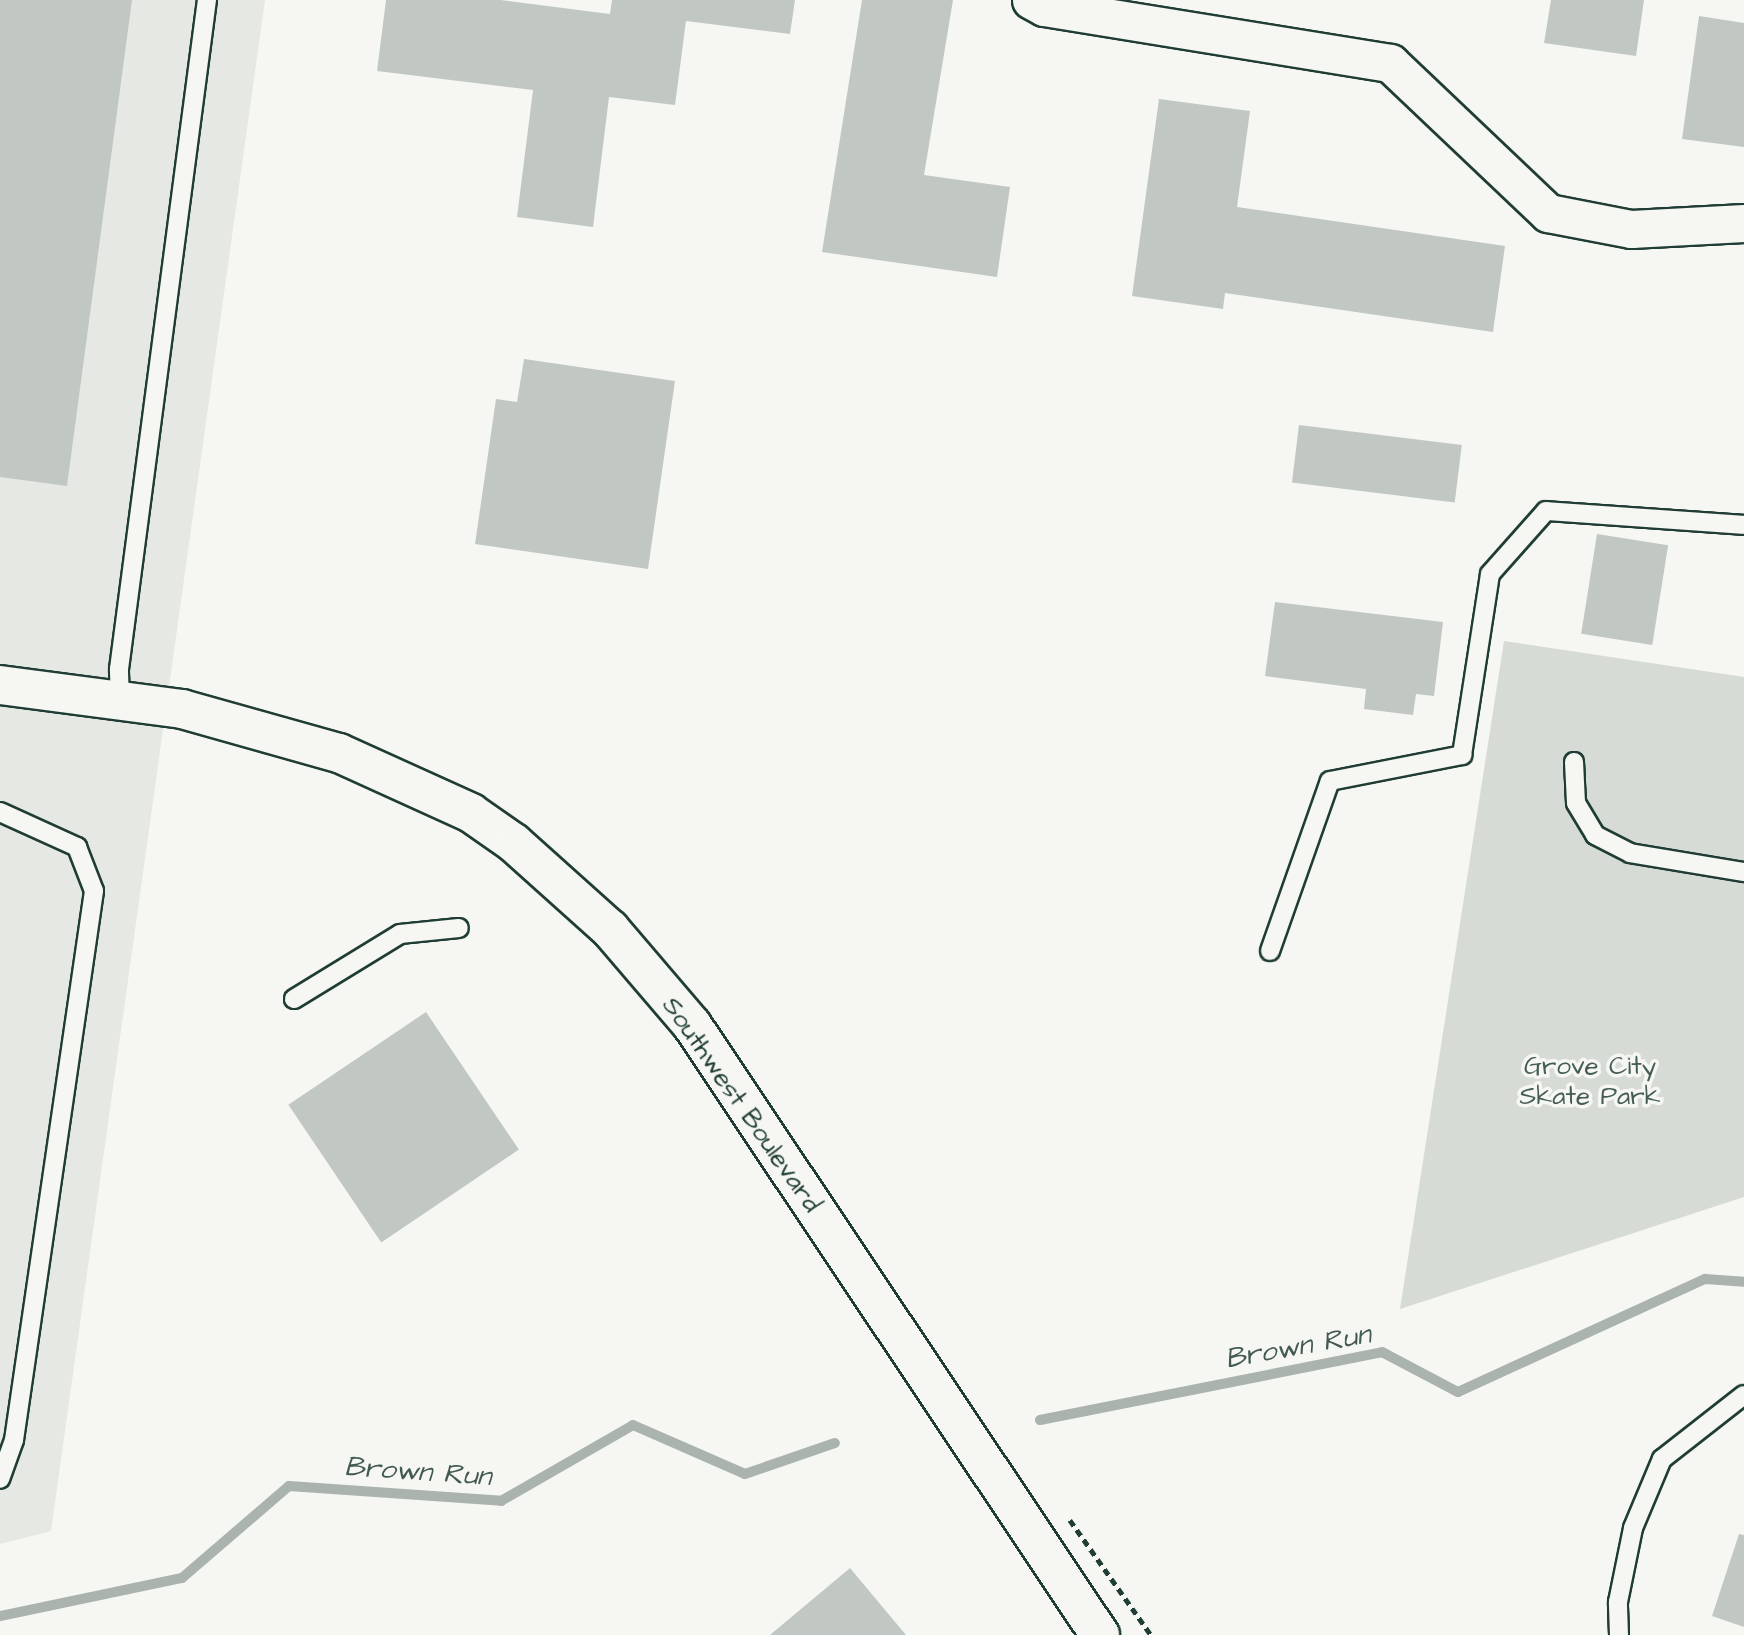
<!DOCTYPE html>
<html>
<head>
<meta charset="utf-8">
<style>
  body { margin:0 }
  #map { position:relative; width:1744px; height:1635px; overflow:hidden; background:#f6f6f2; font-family:"Architects Daughter",sans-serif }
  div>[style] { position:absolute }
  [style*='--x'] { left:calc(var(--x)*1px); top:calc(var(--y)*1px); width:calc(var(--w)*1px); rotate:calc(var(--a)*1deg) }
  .built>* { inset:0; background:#e6e8e4 }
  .green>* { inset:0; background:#d6dbd6 }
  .stream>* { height:10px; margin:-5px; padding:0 5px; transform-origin:5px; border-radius:5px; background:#aab3ae }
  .building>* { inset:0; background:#c1c8c3; transform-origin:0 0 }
  .path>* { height:4.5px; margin-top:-2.25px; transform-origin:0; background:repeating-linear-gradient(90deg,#1f3d34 0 7px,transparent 0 12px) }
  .roads { filter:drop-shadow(2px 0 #1f3d34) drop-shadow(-2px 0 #1f3d34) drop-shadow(0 2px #1f3d34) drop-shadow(0 -2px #1f3d34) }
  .service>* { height:18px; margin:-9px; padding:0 9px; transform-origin:9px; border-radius:9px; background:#f6f6f2 }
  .minor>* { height:37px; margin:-18.5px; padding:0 18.5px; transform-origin:18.5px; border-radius:18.5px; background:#f6f6f2 }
  .tertiary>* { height:38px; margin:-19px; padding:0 19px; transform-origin:19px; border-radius:19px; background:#f6f6f2 }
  span { translate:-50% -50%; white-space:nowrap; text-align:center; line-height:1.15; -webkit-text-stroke:7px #f6f6f2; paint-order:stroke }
  .park-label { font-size:26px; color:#445d54 }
  .street-label { font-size:26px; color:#1f3d34 }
  .water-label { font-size:28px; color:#425a52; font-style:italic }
</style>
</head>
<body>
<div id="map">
  <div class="built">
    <div style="clip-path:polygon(0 0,265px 0,51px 1531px,0 1544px)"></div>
  </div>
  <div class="green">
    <div style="clip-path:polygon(1504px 641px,1744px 677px,1744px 1197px,1400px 1309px)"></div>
  </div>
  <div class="stream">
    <div style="--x:1040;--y:1420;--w:349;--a:-11.2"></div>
    <div style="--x:1382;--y:1352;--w:86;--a:27.8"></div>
    <div style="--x:1458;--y:1392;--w:272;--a:-24.6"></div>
    <div style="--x:1705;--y:1279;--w:39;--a:4"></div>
    <div style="--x:0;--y:1616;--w:186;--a:-11.8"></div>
    <div style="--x:182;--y:1578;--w:141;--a:-40.7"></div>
    <div style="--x:289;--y:1486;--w:213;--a:4"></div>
    <div style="--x:501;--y:1501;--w:152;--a:-29.9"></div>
    <div style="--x:633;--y:1425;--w:122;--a:23.6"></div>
    <div style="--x:745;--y:1474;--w:95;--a:-19"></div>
  </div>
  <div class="building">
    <div style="clip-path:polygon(0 0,132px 0,67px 486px,0 477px)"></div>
    <div style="clip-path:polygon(386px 0,501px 0,610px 14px,612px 0,795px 0,790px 34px,686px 21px,675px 105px,609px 97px,593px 227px,517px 217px,533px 90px,377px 71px)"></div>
    <div style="clip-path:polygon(862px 0,953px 0,924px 175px,1010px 187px,997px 277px,822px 252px)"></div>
    <div style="clip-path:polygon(1551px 0,1644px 0,1636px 56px,1544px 43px)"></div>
    <div style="clip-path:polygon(1699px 16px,1744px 23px,1744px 147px,1682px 139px)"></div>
    <div style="clip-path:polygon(1159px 99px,1250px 111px,1237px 207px,1505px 246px,1493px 332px,1225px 293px,1223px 309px,1132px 296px)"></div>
    <div style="clip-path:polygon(524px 359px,675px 381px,648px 569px,475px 544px,496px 399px,517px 402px)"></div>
    <div style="left:1299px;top:425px;width:164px;height:58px;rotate:7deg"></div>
    <div style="left:1597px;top:534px;width:72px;height:101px;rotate:9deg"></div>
    <div style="clip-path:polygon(1275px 602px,1443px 622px,1434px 696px,1416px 694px,1413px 715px,1364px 709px,1366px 689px,1265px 676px)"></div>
    <div style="left:426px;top:1012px;width:166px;height:166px;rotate:56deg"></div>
    <div style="clip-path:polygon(1739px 1534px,1744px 1535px,1744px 1627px,1712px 1616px)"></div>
    <div style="clip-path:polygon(850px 1568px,906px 1635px,770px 1635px)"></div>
  </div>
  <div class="path">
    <div style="--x:1070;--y:1520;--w:141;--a:54.8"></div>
  </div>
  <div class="roads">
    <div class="service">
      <div style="--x:120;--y:701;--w:32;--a:-92"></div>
      <div style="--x:119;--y:669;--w:675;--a:-82.51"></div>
      <div style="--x:1574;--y:762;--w:41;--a:87.2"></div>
      <div style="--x:1576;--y:803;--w:37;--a:59"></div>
      <div style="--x:1595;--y:835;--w:39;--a:27"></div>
      <div style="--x:1630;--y:853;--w:116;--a:9.5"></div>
      <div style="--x:0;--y:812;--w:85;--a:24.4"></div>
      <div style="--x:77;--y:847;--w:47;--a:68.9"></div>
      <div style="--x:94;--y:891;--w:555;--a:98.29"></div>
      <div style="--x:14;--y:1440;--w:41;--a:109.7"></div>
      <div style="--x:1270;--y:951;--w:180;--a:-70.6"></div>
      <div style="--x:1330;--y:781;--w:135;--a:-11.1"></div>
      <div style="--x:1462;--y:755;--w:183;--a:-81.2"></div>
      <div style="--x:1490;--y:574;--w:84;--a:-48.4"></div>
      <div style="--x:1546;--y:511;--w:198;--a:4"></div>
      <div style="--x:294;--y:999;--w:124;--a:-31.5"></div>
      <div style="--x:400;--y:934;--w:59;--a:-5.8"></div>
      <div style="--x:1619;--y:1635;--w:33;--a:-92"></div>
      <div style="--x:1618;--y:1602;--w:76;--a:-78.5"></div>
      <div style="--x:1633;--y:1528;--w:75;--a:-67.2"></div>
      <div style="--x:1662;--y:1459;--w:104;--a:-38"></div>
    </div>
    <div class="minor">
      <div style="--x:1031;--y:0;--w:15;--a:28"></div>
      <div style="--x:1044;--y:7;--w:351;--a:9.2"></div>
      <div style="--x:1390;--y:63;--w:218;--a:43.5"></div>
      <div style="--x:1548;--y:213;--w:85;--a:10.9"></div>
      <div style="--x:1631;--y:229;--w:113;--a:-3"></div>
    </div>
    <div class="tertiary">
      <div style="--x:0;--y:685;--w:184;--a:7.5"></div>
      <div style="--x:182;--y:709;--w:163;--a:15.7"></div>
      <div style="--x:339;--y:753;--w:145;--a:24.4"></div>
      <div style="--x:471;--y:813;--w:52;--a:34.9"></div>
      <div style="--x:514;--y:843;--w:129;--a:41.9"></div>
      <div style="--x:610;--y:929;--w:126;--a:49.5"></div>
      <div style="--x:692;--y:1025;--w:734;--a:56.22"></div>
    </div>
  </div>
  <div class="park-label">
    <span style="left:1590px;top:1082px">Grove City<br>Skate Park</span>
  </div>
  <div class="street-label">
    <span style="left:741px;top:1105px;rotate:55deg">Southwest Boulevard</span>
  </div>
  <div class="water-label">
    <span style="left:1298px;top:1347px;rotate:-10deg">Brown Run</span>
    <span style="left:418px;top:1472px;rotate:4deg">Brown Run</span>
  </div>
</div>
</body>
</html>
